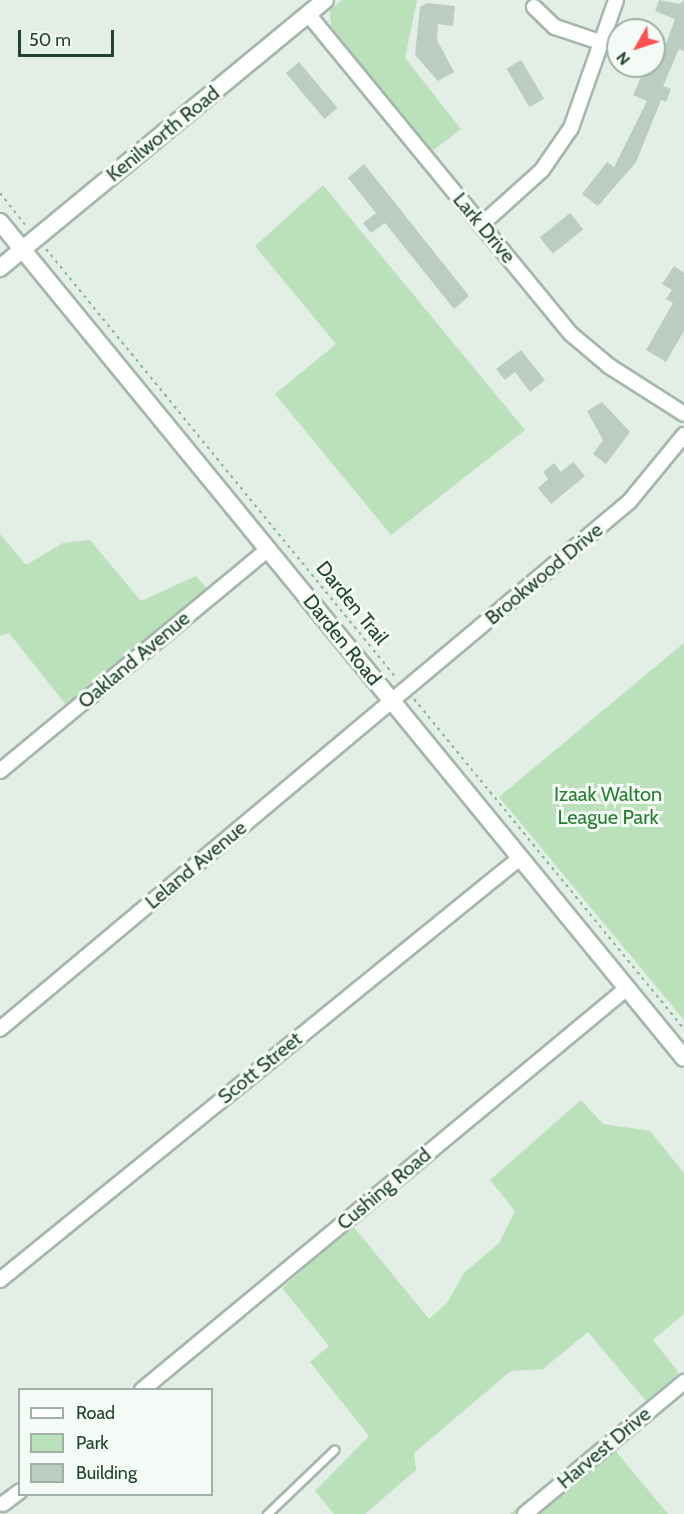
<!DOCTYPE html>
<html>
<head>
<meta charset="utf-8">
<style>
  body { margin:0 }
  #map { position:relative; width:684px; height:1514px; overflow:hidden; background:#e3eee6; font-family:Cabin,sans-serif }
  div>[style] { position:absolute }
  [style*='--x'] { left:calc(var(--x)*1px); top:calc(var(--y)*1px); width:calc(var(--w)*1px); rotate:calc(var(--a)*1deg) }
  .green>* { inset:0; background:#bae1ba }
  .building>* { inset:0; background:#bbccc1; transform-origin:0 0 }
  .path>* { height:2px; margin-top:-1px; transform-origin:0; background:repeating-linear-gradient(90deg,#80b597 0 3px,transparent 0 7.5px) }
  .roads { filter:drop-shadow(2px 0 #a5b7ac) drop-shadow(-2px 0 #a5b7ac) drop-shadow(0 2px #a5b7ac) drop-shadow(0 -2px #a5b7ac) }
  .service>* { height:7px; margin:-3.5px; padding:0 3.5px; transform-origin:3.5px; border-radius:3.5px; background:#fff }
  .minor>* { height:14px; margin:-7px; padding:0 7px; transform-origin:7px; border-radius:7px; background:#fff }
  .tertiary>* { height:16px; margin:-8px; padding:0 8px; transform-origin:8px; border-radius:8px; background:#fff }
  span { translate:-50% -50%; white-space:nowrap; text-align:center; line-height:1.15; -webkit-text-stroke:6px #f4faf5; paint-order:stroke }
  .street-label { font-size:20px; color:#204230 }
  .park-label { font-size:20px; color:#267d31 }
  .legend { position:absolute; left:18px; top:1388px; width:195px; height:108px; box-sizing:border-box; background:#f4faf5; border:2px solid #9fb0a6; margin:0; padding:8px 10px; list-style:none; font-size:18px; color:#204230 }
  .legend li { display:flex; align-items:center; gap:12px; height:30px }
  .legend b { width:30px; border:2px solid #9fb0a6 }
  .north { position:absolute; left:606px; top:18px; width:60px; height:60px; box-sizing:border-box; background:#f4faf5; border:2px solid #9fb0a6; border-radius:50%; rotate:231deg; font-size:16px; font-weight:700; line-height:24px; text-align:center; color:#204230 }
  .north::after { content:''; display:block; margin:auto; width:21px; height:27px; background:#ff5053; clip-path:polygon(50% 0,100% 100%,50% 72%,0 100%) }
  .scale { position:absolute; left:18px; top:30px; width:96px; height:27px; box-sizing:border-box; border:3px solid #204230; border-top:0; padding-left:8px; font-size:18px; line-height:21px; white-space:nowrap; color:#204230; -webkit-text-stroke:4px #f4faf5; paint-order:stroke }
</style>
</head>
<body>
<div id="map">
  <div class="green">
    <div style="clip-path:polygon(342px 0,417px 0,405px 58px,461px 129px,431px 152px,331px 26px,330px 10px)"></div>
    <div style="clip-path:polygon(323px 185px,525px 430px,391px 535px,275px 394px,336px 344px,255px 246px)"></div>
    <div style="clip-path:polygon(0 534px,26px 565px,63px 543px,90px 540px,141px 601px,196px 576px,208px 590px,67px 706px,9px 633px,0 636px)"></div>
    <div style="clip-path:polygon(684px 643px,684px 1020px,499px 797px)"></div>
    <div style="clip-path:polygon(581px 1100px,603px 1124px,650px 1131px,684px 1173px,684px 1314px,653px 1340px,679px 1373px,646px 1401px,588px 1332px,543px 1369px,511px 1371px,414px 1453px,416px 1470px,365px 1514px,334px 1514px,315px 1491px,369px 1436px,310px 1362px,329px 1346px,282px 1288px,353px 1226px,429px 1319px,447px 1303px,464px 1273px,499px 1243px,515px 1211px,490px 1180px)"></div>
    <div style="clip-path:polygon(604px 1437px,668px 1514px,510px 1514px)"></div>
  </div>
  <div class="building">
    <div style="clip-path:polygon(659px 0,680px 4px,684px 0,684px 51px,679px 49px,663px 86px,671px 89px,666px 102px,661px 100px,636px 162px,598px 206px,582px 194px,607px 162px,614px 167px,647px 101px,633px 95px,640px 79px,654px 66px,654px 52px,662px 55px,675px 19px,655px 11px)"></div>
    <div style="clip-path:polygon(427px 3px,455px 6px,453px 26px,438px 24px,437px 40px,454px 72px,438px 81px,415px 55px,420px 7px)"></div>
    <div style="left:521px;top:60px;width:45px;height:17px;rotate:59deg"></div>
    <div style="left:299px;top:62px;width:60px;height:17px;rotate:50deg"></div>
    <div style="clip-path:polygon(364px 164px,469px 296px,454px 309px,385px 223px,371px 233px,363px 223px,376px 213px,348px 178px)"></div>
    <div style="left:570px;top:213px;width:21px;height:39px;rotate:51deg"></div>
    <div style="clip-path:polygon(674px 266px,684px 273px,684px 331px,666px 362px,646px 350px,673px 303px,666px 299px,672px 290px,662px 284px)"></div>
    <div style="clip-path:polygon(521px 350px,545px 380px,530px 392px,515px 372px,505px 380px,496px 369px)"></div>
    <div style="clip-path:polygon(602px 402px,630px 432px,606px 464px,593px 454px,603px 440px,587px 411px)"></div>
    <div style="clip-path:polygon(573px 462px,585px 476px,551px 504px,538px 488px,548px 479px,543px 472px,554px 463px,561px 472px)"></div>
  </div>
  <div class="path">
    <div style="--x:0;--y:193;--w:42;--a:51.8"></div>
    <div style="--x:46;--y:249;--w:555;--a:50.78"></div>
    <div style="--x:414;--y:699;--w:426;--a:50.7"></div>
  </div>
  <div class="roads">
    <div class="service">
      <div style="--x:267;--y:1514;--w:93;--a:-43.7"></div>
    </div>
    <div class="minor">
      <div style="--x:534;--y:7;--w:29;--a:44"></div>
      <div style="--x:555;--y:27;--w:51;--a:18.4"></div>
      <div style="--x:308;--y:14;--w:414;--a:50.6"></div>
      <div style="--x:571;--y:334;--w:50;--a:40.1"></div>
      <div style="--x:609;--y:366;--w:89;--a:32.6"></div>
      <div style="--x:481;--y:225;--w:82;--a:-42"></div>
      <div style="--x:542;--y:170;--w:51;--a:-55.4"></div>
      <div style="--x:571;--y:128;--w:136;--a:-70.6"></div>
      <div style="--x:0;--y:771;--w:348;--a:-39.6"></div>
      <div style="--x:0;--y:1029;--w:821;--a:-39.96"></div>
      <div style="--x:629;--y:502;--w:87;--a:-50.6"></div>
      <div style="--x:0;--y:1280;--w:671;--a:-39.07"></div>
      <div style="--x:142;--y:1390;--w:630;--a:-39.65"></div>
      <div style="--x:3;--y:1504;--w:21;--a:-37"></div>
      <div style="--x:525;--y:1514;--w:207;--a:-39.7"></div>
    </div>
    <div class="tertiary">
      <div style="--x:0;--y:222;--w:1080;--a:50.71"></div>
      <div style="--x:0;--y:268;--w:421;--a:-39.5"></div>
    </div>
  </div>
  <div class="street-label">
    <span style="left:163px;top:134px;rotate:-39deg">Kenilworth Road</span>
    <span style="left:484px;top:228px;rotate:50deg">Lark Drive</span>
    <span style="left:544px;top:574px;rotate:-40deg">Brookwood Drive</span>
    <span style="left:352px;top:603px;rotate:51deg">Darden Trail</span>
    <span style="left:342px;top:640px;rotate:51deg">Darden Road</span>
    <span style="left:134px;top:660px;rotate:-40deg">Oakland Avenue</span>
    <span style="left:196px;top:865px;rotate:-40deg">Leland Avenue</span>
    <span style="left:260px;top:1068px;rotate:-39deg">Scott Street</span>
    <span style="left:384px;top:1189px;rotate:-40deg">Cushing Road</span>
    <span style="left:604px;top:1448px;rotate:-40deg">Harvest Drive</span>
  </div>
  <div class="park-label">
    <span style="left:608px;top:806px">Izaak Walton<br>League Park</span>
  </div>
  <ul class="legend">
  <li><b style="height:8px;background:#fff"></b>Road</li>
  <li><b style="height:16px;background:#bae1ba"></b>Park</li>
  <li><b style="height:16px;background:#bbccc1"></b>Building</li>
  </ul>
  <div class="north">N</div>
  <div class="scale">50 m</div>
</div>
</body>
</html>
